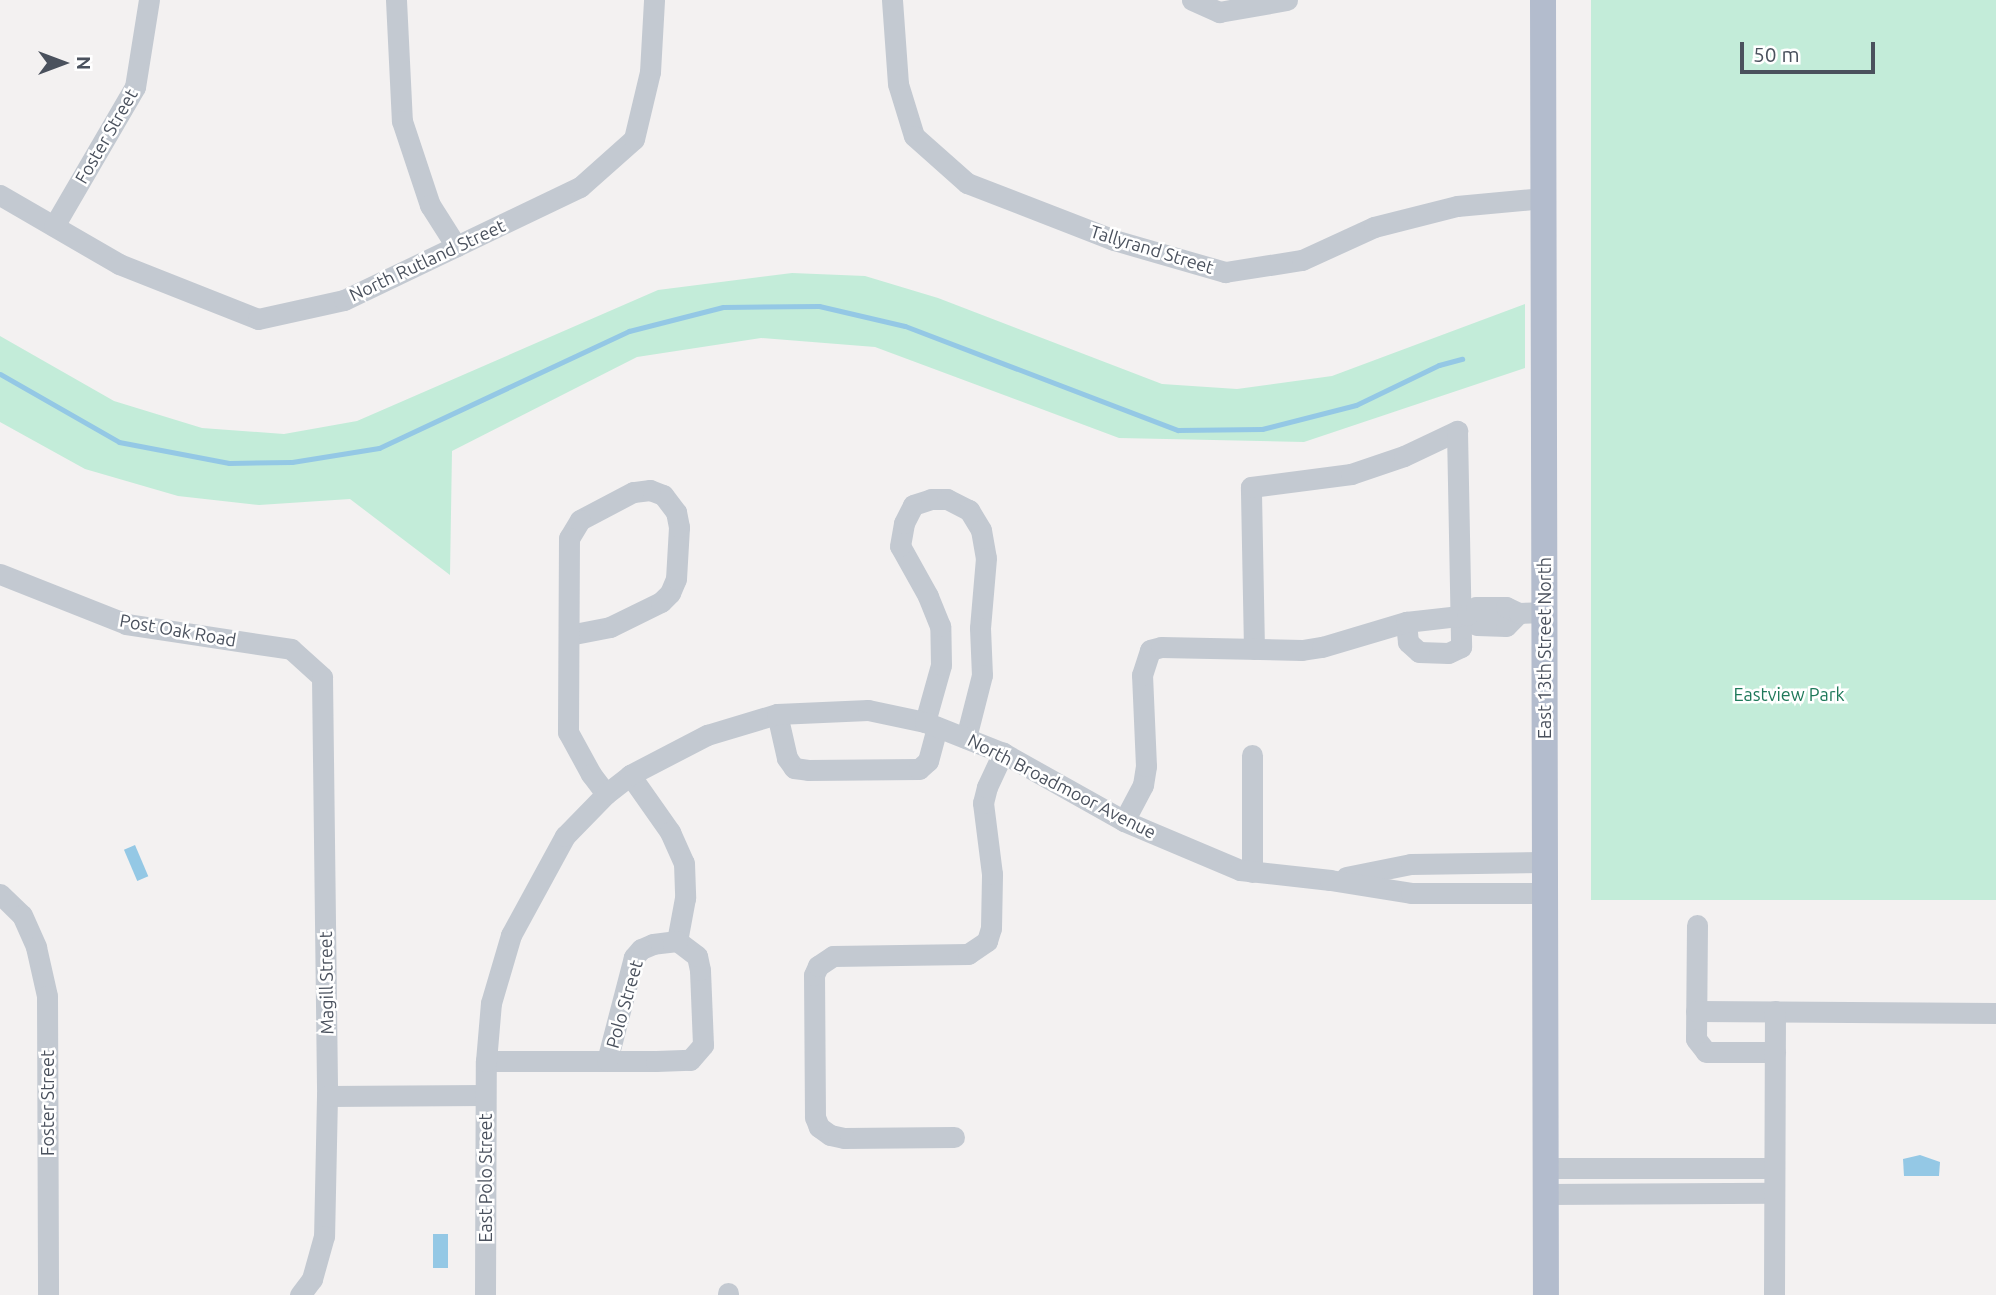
<!DOCTYPE html>
<html>
<head>
<meta charset="utf-8">
<style>
  body { margin:0 }
  #map { position:relative; width:1996px; height:1295px; overflow:hidden; background:#f3f1f1; font-family:Ubuntu,sans-serif }
  div>[style] { position:absolute }
  [style*='--x'] { left:calc(var(--x)*1px); top:calc(var(--y)*1px); width:calc(var(--w)*1px); rotate:calc(var(--a)*1deg) }
  .green>* { inset:0; background:#c3ecd9; transform-origin:0 0 }
  .water>* { inset:0; background:#94c8e5; transform-origin:0 0 }
  .stream>* { height:5px; margin:-2.5px; padding:0 2.5px; transform-origin:2.5px; border-radius:2.5px; background:#94c8e5 }
  .minor>* { height:21px; margin:-10.5px; padding:0 10.5px; transform-origin:10.5px; border-radius:10.5px; background:#c3c9d1 }
  .major>* { height:26px; margin:-13px; padding:0 13px; transform-origin:13px; border-radius:13px; background:#b3bccd }
  span { translate:-50% -50%; white-space:nowrap; text-align:center; line-height:1.15; -webkit-text-stroke:5px #fff; paint-order:stroke }
  .street-label { font-size:18px; color:#4a515d }
  .park-label { font-size:18px; color:#1f795a }
  .north { position:absolute; left:28px; top:28px; width:70px; height:70px; -webkit-text-stroke:5px #fff; paint-order:stroke; rotate:90deg; font-size:19px; font-weight:700; line-height:28px; text-align:center; color:#4a515d }
  .north::after { content:''; display:block; margin:auto; width:24px; height:32px; background:#4a515d; clip-path:polygon(50% 0,100% 100%,50% 72%,0 100%) }
  .scale { position:absolute; left:1740px; top:42px; width:135px; height:32px; box-sizing:border-box; border:4px solid #4a515d; border-top:0; padding-left:9px; font-size:21px; line-height:24px; white-space:nowrap; color:#4a515d; -webkit-text-stroke:5px #fff; paint-order:stroke }
</style>
</head>
<body>
<div id="map">
  <div class="green">
    <div style="left:1591px;top:0;width:405px;height:900px"></div>
    <div style="clip-path:polygon(792px 273px,865px 276px,938px 298px,1162px 384px,1237px 389px,1332px 376px,1525px 304px,1525px 368px,1304px 442px,1119px 438px,875px 347px,761px 338px,637px 357px,452px 451px,450px 575px,350px 499px,259px 505px,178px 496px,85px 469px,0 422px,0 336px,114px 401px,202px 428px,284px 434px,357px 421px,658px 290px)"></div>
  </div>
  <div class="water">
    <div style="left:135px;top:845px;width:34px;height:12px;rotate:67deg"></div>
    <div style="clip-path:polygon(1920px 1155px,1940px 1162px,1939px 1176px,1904px 1176px,1903px 1159px)"></div>
    <div style="left:433px;top:1234px;width:15px;height:34px"></div>
  </div>
  <div class="stream">
    <div style="--x:0;--y:374;--w:137;--a:29.7"></div>
    <div style="--x:119;--y:442;--w:112;--a:10.8"></div>
    <div style="--x:229;--y:463;--w:63;--a:-0.9"></div>
    <div style="--x:292;--y:462;--w:88;--a:-9.1"></div>
    <div style="--x:379;--y:448;--w:276;--a:-25.1"></div>
    <div style="--x:629;--y:331;--w:97;--a:-14.3"></div>
    <div style="--x:723;--y:307;--w:96;--a:-0.6"></div>
    <div style="--x:819;--y:306;--w:88;--a:13.1"></div>
    <div style="--x:905;--y:326;--w:292;--a:20.9"></div>
    <div style="--x:1178;--y:430;--w:84;--a:-0.7"></div>
    <div style="--x:1262;--y:429;--w:97;--a:-14.3"></div>
    <div style="--x:1356;--y:405;--w:92;--a:-25.7"></div>
    <div style="--x:1439;--y:365;--w:24;--a:-15"></div>
  </div>
  <div class="minor">
    <div style="--x:396;--y:0;--w:121;--a:87.2"></div>
    <div style="--x:402;--y:121;--w:89;--a:71.6"></div>
    <div style="--x:430;--y:205;--w:49;--a:57.6"></div>
    <div style="--x:892;--y:0;--w:84;--a:85.9"></div>
    <div style="--x:898;--y:84;--w:54;--a:72.9"></div>
    <div style="--x:914;--y:136;--w:71;--a:41.6"></div>
    <div style="--x:967;--y:183;--w:158;--a:21.2"></div>
    <div style="--x:1114;--y:240;--w:116;--a:16.1"></div>
    <div style="--x:1225;--y:272;--w:78;--a:-8.9"></div>
    <div style="--x:1302;--y:260;--w:79;--a:-24.6"></div>
    <div style="--x:1374;--y:227;--w:86;--a:-14.2"></div>
    <div style="--x:1457;--y:206;--w:87;--a:-5.3"></div>
    <div style="--x:1192;--y:0;--w:30;--a:24"></div>
    <div style="--x:1219;--y:12;--w:69;--a:-10"></div>
    <div style="--x:0;--y:195;--w:138;--a:30.1"></div>
    <div style="--x:119;--y:264;--w:149;--a:21.6"></div>
    <div style="--x:258;--y:319;--w:88;--a:-12.5"></div>
    <div style="--x:344;--y:300;--w:262;--a:-25.6"></div>
    <div style="--x:580;--y:187;--w:72;--a:-41.6"></div>
    <div style="--x:634;--y:139;--w:69;--a:-76.6"></div>
    <div style="--x:650;--y:72;--w:72;--a:-86.8"></div>
    <div style="--x:54;--y:226;--w:161;--a:-59.8"></div>
    <div style="--x:135;--y:87;--w:88;--a:-80.9"></div>
    <div style="--x:0;--y:574;--w:136;--a:21.6"></div>
    <div style="--x:126;--y:624;--w:167;--a:8.6"></div>
    <div style="--x:291;--y:649;--w:42;--a:42.1"></div>
    <div style="--x:322;--y:677;--w:419;--a:89.3"></div>
    <div style="--x:327;--y:1096;--w:140;--a:91.2"></div>
    <div style="--x:324;--y:1236;--w:45;--a:105.6"></div>
    <div style="--x:312;--y:1279;--w:20;--a:127"></div>
    <div style="--x:1467;--y:615;--w:14;--a:45"></div>
    <div style="--x:1477;--y:625;--w:29;--a:2"></div>
    <div style="--x:1506;--y:626;--w:18;--a:-45"></div>
    <div style="--x:569;--y:635;--w:42;--a:-11"></div>
    <div style="--x:610;--y:627;--w:57;--a:-26.1"></div>
    <div style="--x:661;--y:602;--w:13;--a:-45"></div>
    <div style="--x:670;--y:593;--w:15;--a:-67"></div>
    <div style="--x:676;--y:579;--w:52;--a:-86.7"></div>
    <div style="--x:679;--y:527;--w:15;--a:-101"></div>
    <div style="--x:676;--y:512;--w:21;--a:-127"></div>
    <div style="--x:663;--y:495;--w:14;--a:-159"></div>
    <div style="--x:650;--y:490;--w:17;--a:173"></div>
    <div style="--x:633;--y:492;--w:60;--a:152.2"></div>
    <div style="--x:580;--y:520;--w:21;--a:121"></div>
    <div style="--x:569;--y:538;--w:194;--a:90.3"></div>
    <div style="--x:568;--y:732;--w:48;--a:61.3"></div>
    <div style="--x:591;--y:774;--w:25;--a:53"></div>
    <div style="--x:1254;--y:649;--w:162;--a:-91.1"></div>
    <div style="--x:1251;--y:487;--w:101;--a:-7.4"></div>
    <div style="--x:1351;--y:474;--w:56;--a:-18.8"></div>
    <div style="--x:1404;--y:456;--w:59;--a:-25.3"></div>
    <div style="--x:1457;--y:431;--w:216;--a:88.9"></div>
    <div style="--x:1461;--y:647;--w:14;--a:155"></div>
    <div style="--x:1448;--y:653;--w:29;--a:-178"></div>
    <div style="--x:1419;--y:652;--w:15;--a:-138"></div>
    <div style="--x:1408;--y:642;--w:20;--a:-96"></div>
    <div style="--x:777;--y:714;--w:45;--a:77.2"></div>
    <div style="--x:787;--y:758;--w:12;--a:55"></div>
    <div style="--x:794;--y:768;--w:14;--a:8"></div>
    <div style="--x:808;--y:770;--w:111;--a:-0.5"></div>
    <div style="--x:919;--y:769;--w:12;--a:-42"></div>
    <div style="--x:928;--y:761;--w:35;--a:-75"></div>
    <div style="--x:925;--y:722;--w:59;--a:-74.3"></div>
    <div style="--x:941;--y:665;--w:39;--a:-91"></div>
    <div style="--x:940;--y:626;--w:32;--a:-112"></div>
    <div style="--x:928;--y:596;--w:57;--a:-119.2"></div>
    <div style="--x:900;--y:546;--w:23;--a:-80"></div>
    <div style="--x:904;--y:523;--w:20;--a:-63"></div>
    <div style="--x:913;--y:505;--w:19;--a:-18"></div>
    <div style="--x:931;--y:499;--w:16;--a:0"></div>
    <div style="--x:947;--y:499;--w:25;--a:27"></div>
    <div style="--x:969;--y:510;--w:23;--a:59"></div>
    <div style="--x:981;--y:530;--w:28;--a:80"></div>
    <div style="--x:986;--y:558;--w:70;--a:94.9"></div>
    <div style="--x:980;--y:628;--w:47;--a:87.6"></div>
    <div style="--x:982;--y:675;--w:65;--a:104.3"></div>
    <div style="--x:1252;--y:755;--w:117;--a:90"></div>
    <div style="--x:630;--y:775;--w:70;--a:54.9"></div>
    <div style="--x:670;--y:832;--w:34;--a:66"></div>
    <div style="--x:684;--y:863;--w:35;--a:88"></div>
    <div style="--x:685;--y:898;--w:44;--a:100.5"></div>
    <div style="--x:1124;--y:821;--w:41;--a:-62.2"></div>
    <div style="--x:1143;--y:785;--w:19;--a:-81"></div>
    <div style="--x:1146;--y:766;--w:91;--a:-92.5"></div>
    <div style="--x:1142;--y:675;--w:26;--a:-72"></div>
    <div style="--x:1150;--y:650;--w:11;--a:-15"></div>
    <div style="--x:1161;--y:647;--w:141;--a:1.2"></div>
    <div style="--x:1302;--y:650;--w:20;--a:-9"></div>
    <div style="--x:1322;--y:647;--w:88;--a:-16.6"></div>
    <div style="--x:1406;--y:622;--w:61;--a:-6.5"></div>
    <div style="--x:1467;--y:615;--w:12;--a:-42"></div>
    <div style="--x:1476;--y:607;--w:30;--a:0"></div>
    <div style="--x:1506;--y:607;--w:14;--a:25"></div>
    <div style="--x:1519;--y:613;--w:25;--a:-2"></div>
    <div style="--x:1346;--y:877;--w:66;--a:-11.3"></div>
    <div style="--x:1411;--y:864;--w:133;--a:-0.9"></div>
    <div style="--x:0;--y:894;--w:30;--a:44"></div>
    <div style="--x:22;--y:915;--w:35;--a:66"></div>
    <div style="--x:36;--y:947;--w:50;--a:77.3"></div>
    <div style="--x:47;--y:996;--w:299;--a:89.8"></div>
    <div style="--x:1697;--y:925;--w:114;--a:90.5"></div>
    <div style="--x:1696;--y:1039;--w:16;--a:52"></div>
    <div style="--x:1706;--y:1052;--w:69;--a:0"></div>
    <div style="--x:1696;--y:1011;--w:300;--a:0.4"></div>
    <div style="--x:486;--y:1061;--w:170;--a:0"></div>
    <div style="--x:656;--y:1061;--w:34;--a:-2"></div>
    <div style="--x:690;--y:1060;--w:20;--a:-49"></div>
    <div style="--x:703;--y:1045;--w:75;--a:-92.3"></div>
    <div style="--x:700;--y:970;--w:14;--a:-102"></div>
    <div style="--x:697;--y:956;--w:25;--a:-143"></div>
    <div style="--x:677;--y:941;--w:24;--a:173"></div>
    <div style="--x:653;--y:944;--w:13;--a:157"></div>
    <div style="--x:641;--y:949;--w:11;--a:131"></div>
    <div style="--x:634;--y:957;--w:107;--a:104.6"></div>
    <div style="--x:327;--y:1096;--w:158;--a:-0.4"></div>
    <div style="--x:954;--y:1137;--w:110;--a:179.5"></div>
    <div style="--x:844;--y:1138;--w:14;--a:-168"></div>
    <div style="--x:830;--y:1135;--w:14;--a:-144"></div>
    <div style="--x:819;--y:1127;--w:11;--a:-112"></div>
    <div style="--x:815;--y:1117;--w:142;--a:-90.4"></div>
    <div style="--x:814;--y:975;--w:10;--a:-66"></div>
    <div style="--x:818;--y:966;--w:18;--a:-34"></div>
    <div style="--x:833;--y:956;--w:135;--a:-0.8"></div>
    <div style="--x:968;--y:954;--w:23;--a:-34"></div>
    <div style="--x:987;--y:941;--w:14;--a:-73"></div>
    <div style="--x:991;--y:928;--w:54;--a:-88.9"></div>
    <div style="--x:992;--y:874;--w:72;--a:-97.2"></div>
    <div style="--x:983;--y:803;--w:16;--a:-76"></div>
    <div style="--x:987;--y:787;--w:38;--a:-65"></div>
    <div style="--x:1546;--y:1168;--w:228;--a:0"></div>
    <div style="--x:1546;--y:1194;--w:228;--a:-0.3"></div>
    <div style="--x:485;--y:1295;--w:234;--a:-89.8"></div>
    <div style="--x:486;--y:1061;--w:58;--a:-85.1"></div>
    <div style="--x:491;--y:1003;--w:71;--a:-73.6"></div>
    <div style="--x:511;--y:935;--w:113;--a:-61.4"></div>
    <div style="--x:565;--y:836;--w:59;--a:-45.7"></div>
    <div style="--x:606;--y:794;--w:31;--a:-38"></div>
    <div style="--x:630;--y:775;--w:87;--a:-27.5"></div>
    <div style="--x:707;--y:735;--w:73;--a:-16.7"></div>
    <div style="--x:777;--y:714;--w:91;--a:-2.5"></div>
    <div style="--x:868;--y:710;--w:58;--a:11.9"></div>
    <div style="--x:925;--y:722;--w:84;--a:21.7"></div>
    <div style="--x:1003;--y:753;--w:139;--a:29.3"></div>
    <div style="--x:1124;--y:821;--w:126;--a:22.9"></div>
    <div style="--x:1240;--y:870;--w:91;--a:6.3"></div>
    <div style="--x:1330;--y:880;--w:82;--a:9.1"></div>
    <div style="--x:1411;--y:893;--w:133;--a:0"></div>
    <div style="--x:728;--y:1295;--w:2;--a:-90"></div>
    <div style="--x:1774;--y:1295;--w:284;--a:-89.8"></div>
  </div>
  <div class="major">
    <div style="--x:1543;--y:0;--w:1295;--a:89.87"></div>
  </div>
  <div class="street-label">
    <span style="left:106px;top:136px;rotate:-60deg">Foster Street</span>
    <span style="left:1152px;top:249px;rotate:17deg">Tallyrand Street</span>
    <span style="left:427px;top:260px;rotate:-25deg">North Rutland Street</span>
    <span style="left:178px;top:630px;rotate:10deg">Post Oak Road</span>
    <span style="left:1544px;top:648px;rotate:-90deg">East 13th Street North</span>
    <span style="left:1062px;top:786px;rotate:27deg">North Broadmoor Avenue</span>
    <span style="left:326px;top:983px;rotate:-91deg">Magill Street</span>
    <span style="left:624px;top:1004px;rotate:-74deg">Polo Street</span>
    <span style="left:47px;top:1103px;rotate:-90deg">Foster Street</span>
    <span style="left:485px;top:1178px;rotate:-90deg">East Polo Street</span>
  </div>
  <div class="park-label">
    <span style="left:1789px;top:694px">Eastview Park</span>
  </div>
  <div class="north">N</div>
  <div class="scale">50 m</div>
</div>
</body>
</html>
